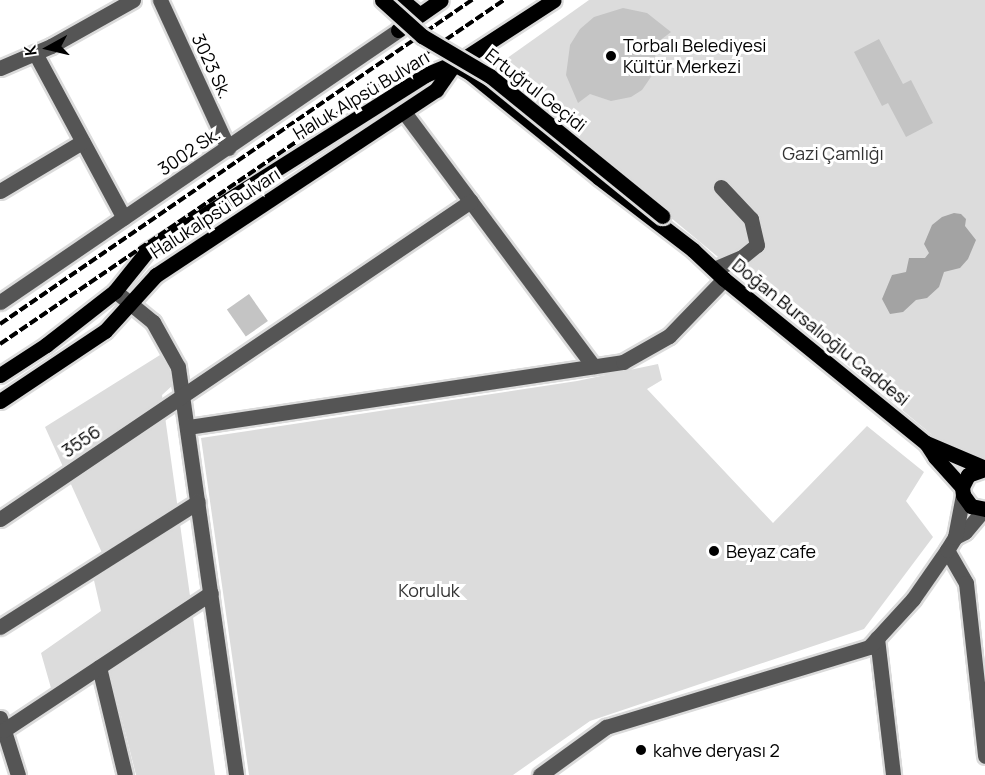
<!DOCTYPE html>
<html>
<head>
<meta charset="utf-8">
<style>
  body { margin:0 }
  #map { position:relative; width:985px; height:775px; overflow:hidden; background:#fff; font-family:Manrope,sans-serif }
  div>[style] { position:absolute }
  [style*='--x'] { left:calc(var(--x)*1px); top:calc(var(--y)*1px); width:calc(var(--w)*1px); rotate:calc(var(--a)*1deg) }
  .green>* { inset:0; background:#dcdcdc }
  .water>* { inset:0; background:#a3a3a3 }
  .building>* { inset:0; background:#c4c4c4; transform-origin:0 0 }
  .roads { filter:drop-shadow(2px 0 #dbdbdb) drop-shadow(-2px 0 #dbdbdb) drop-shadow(0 2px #dbdbdb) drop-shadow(0 -2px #dbdbdb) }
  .minor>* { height:15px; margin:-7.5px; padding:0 7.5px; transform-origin:7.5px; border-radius:7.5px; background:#555 }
  .major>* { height:15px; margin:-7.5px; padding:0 7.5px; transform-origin:7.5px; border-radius:7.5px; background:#000 }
  .rail>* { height:4px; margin-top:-2px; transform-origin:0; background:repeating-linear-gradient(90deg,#000 0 9px,transparent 0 12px) }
  .bridges { filter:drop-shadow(2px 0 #dbdbdb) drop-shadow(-2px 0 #dbdbdb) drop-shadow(0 2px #dbdbdb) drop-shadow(0 -2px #dbdbdb) }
  .major-bridge>* { height:15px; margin:-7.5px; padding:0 7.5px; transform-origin:7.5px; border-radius:7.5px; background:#000 }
  .dots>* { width:16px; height:16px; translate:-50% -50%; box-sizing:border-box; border:3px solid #fff; border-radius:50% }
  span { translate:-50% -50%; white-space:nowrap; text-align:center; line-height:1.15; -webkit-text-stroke:6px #fff; paint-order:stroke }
  .poi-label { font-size:18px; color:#000 }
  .left { translate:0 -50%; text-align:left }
  .street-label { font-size:18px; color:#000 }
  .park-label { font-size:18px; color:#333 }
  .north { position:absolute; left:18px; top:18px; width:60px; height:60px; -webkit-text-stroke:4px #fff; paint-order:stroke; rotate:262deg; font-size:16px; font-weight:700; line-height:24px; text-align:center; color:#000 }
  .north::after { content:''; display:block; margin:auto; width:21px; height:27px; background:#000; clip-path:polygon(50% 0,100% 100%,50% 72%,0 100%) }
</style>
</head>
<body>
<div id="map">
  <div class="green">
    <div style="clip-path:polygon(589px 0,985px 0,985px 479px,492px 69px)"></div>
    <div style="clip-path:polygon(160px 355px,175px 374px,173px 385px,162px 395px,215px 775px,136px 775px,105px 652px,51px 688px,41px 653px,101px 611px,93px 576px,108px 566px,45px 427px)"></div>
    <div style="clip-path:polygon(658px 364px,662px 380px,647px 389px,773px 523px,867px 426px,924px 472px,906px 501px,933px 537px,864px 629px,590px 721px,513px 775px,249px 775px,201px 438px,577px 381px)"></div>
  </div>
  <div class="water">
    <div style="clip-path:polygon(954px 213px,961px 214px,966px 219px,965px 226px,976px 240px,968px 259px,960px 268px,944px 272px,939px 287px,927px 298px,916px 300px,903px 312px,890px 314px,882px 299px,892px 275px,906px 272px,909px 258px,925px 258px,929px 253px,924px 244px,932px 225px,942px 217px)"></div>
  </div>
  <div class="building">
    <div style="clip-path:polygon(623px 8px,647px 13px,671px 32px,654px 45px,656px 61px,653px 74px,642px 90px,631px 97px,611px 101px,590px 94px,578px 103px,566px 75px,570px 45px,580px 29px,594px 17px)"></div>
    <div style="clip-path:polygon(879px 39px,903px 84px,911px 80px,933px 123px,906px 137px,888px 103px,882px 106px,854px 52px)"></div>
    <div style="left:249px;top:294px;width:33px;height:27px;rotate:55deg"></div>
  </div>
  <div class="roads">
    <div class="minor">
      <div style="--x:160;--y:0;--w:163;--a:65.3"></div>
      <div style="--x:35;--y:53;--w:187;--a:61.7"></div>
      <div style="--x:0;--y:68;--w:56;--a:-23.3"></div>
      <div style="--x:51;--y:46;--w:94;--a:-29.3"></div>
      <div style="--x:404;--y:112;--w:317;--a:53.3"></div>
      <div style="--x:0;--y:191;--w:96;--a:-30.9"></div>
      <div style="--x:714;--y:269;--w:30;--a:-23"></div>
      <div style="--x:742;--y:257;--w:19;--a:-39"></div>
      <div style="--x:757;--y:245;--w:27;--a:-103"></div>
      <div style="--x:751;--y:219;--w:44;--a:-133.2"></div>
      <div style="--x:115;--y:291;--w:49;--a:39.2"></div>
      <div style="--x:153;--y:322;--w:51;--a:60.9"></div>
      <div style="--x:178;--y:367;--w:412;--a:81.9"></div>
      <div style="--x:0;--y:302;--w:482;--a:-34.3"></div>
      <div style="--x:188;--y:427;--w:440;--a:-8.5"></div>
      <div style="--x:623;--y:362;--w:53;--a:-29.5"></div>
      <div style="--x:669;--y:336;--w:79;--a:-46"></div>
      <div style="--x:0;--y:519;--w:568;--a:-34.03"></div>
      <div style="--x:955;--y:537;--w:11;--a:-27"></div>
      <div style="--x:965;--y:532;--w:30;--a:-50"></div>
      <div style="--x:947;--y:550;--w:38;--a:60"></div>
      <div style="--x:966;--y:583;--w:174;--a:83.7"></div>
      <div style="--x:0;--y:627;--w:234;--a:-32.3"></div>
      <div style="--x:877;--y:638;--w:138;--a:83.3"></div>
      <div style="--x:99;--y:667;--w:111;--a:76.5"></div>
      <div style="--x:0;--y:718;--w:60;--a:72.5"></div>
      <div style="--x:4;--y:730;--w:248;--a:-33.5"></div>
      <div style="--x:540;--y:775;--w:82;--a:-36"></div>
      <div style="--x:606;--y:727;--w:275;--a:-16.9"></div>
      <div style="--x:869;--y:647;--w:65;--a:-47.5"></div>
      <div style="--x:913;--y:599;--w:60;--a:-55.2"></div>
      <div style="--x:947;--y:550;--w:15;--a:-58"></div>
      <div style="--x:955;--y:537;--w:43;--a:-79.2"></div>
    </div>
    <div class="major">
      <div style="--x:402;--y:0;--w:23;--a:40"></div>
      <div style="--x:398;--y:30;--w:52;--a:-34.9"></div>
      <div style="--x:454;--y:64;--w:18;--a:29"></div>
      <div style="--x:470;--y:73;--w:165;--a:39.1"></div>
      <div style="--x:598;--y:177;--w:120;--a:37.5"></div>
      <div style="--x:693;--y:250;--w:42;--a:43.1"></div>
      <div style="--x:724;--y:279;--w:260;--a:39.1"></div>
      <div style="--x:926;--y:443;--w:17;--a:57"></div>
      <div style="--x:935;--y:457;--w:40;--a:48"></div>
      <div style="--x:0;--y:375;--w:55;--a:-33.1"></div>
      <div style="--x:46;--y:345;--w:88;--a:-38"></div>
      <div style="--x:115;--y:291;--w:51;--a:-51.3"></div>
      <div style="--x:147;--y:251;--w:329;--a:-32.3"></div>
      <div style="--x:425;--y:75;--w:41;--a:-22.8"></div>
      <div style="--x:463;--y:59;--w:108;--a:-33"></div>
      <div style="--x:0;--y:401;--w:126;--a:-33.7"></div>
      <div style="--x:105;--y:331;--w:76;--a:-47.7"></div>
      <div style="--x:156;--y:275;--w:336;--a:-33.5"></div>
      <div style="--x:436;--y:90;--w:32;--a:-55"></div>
      <div style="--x:926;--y:443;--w:64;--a:23"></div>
      <div style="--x:985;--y:469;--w:18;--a:161"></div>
      <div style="--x:968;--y:475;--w:13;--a:117"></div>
      <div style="--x:962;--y:487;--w:8;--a:83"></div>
      <div style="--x:963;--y:495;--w:14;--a:54"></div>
      <div style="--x:971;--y:506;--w:14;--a:12"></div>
    </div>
  </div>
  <div class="rail">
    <div style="--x:0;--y:324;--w:573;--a:-34.47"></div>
    <div style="--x:0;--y:344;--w:610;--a:-34.32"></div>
  </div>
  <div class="bridges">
    <div class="major-bridge">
      <div style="--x:382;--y:0;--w:54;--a:42"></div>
      <div style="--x:422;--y:36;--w:79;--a:30.5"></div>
      <div style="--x:490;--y:76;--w:222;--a:39.1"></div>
    </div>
  </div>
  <div class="dots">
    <div style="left:611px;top:56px;background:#000"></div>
    <div style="left:714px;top:551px;background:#000"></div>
    <div style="left:641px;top:750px;background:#000"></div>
  </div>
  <div class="poi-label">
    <span class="left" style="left:623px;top:56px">Torbalı Belediyesi<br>Kültür Merkezi</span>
    <span class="left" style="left:726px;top:551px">Beyaz cafe</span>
    <span class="left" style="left:653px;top:750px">kahve deryası 2</span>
  </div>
  <div class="street-label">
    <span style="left:212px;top:66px;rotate:65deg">3023 Sk.</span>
    <span style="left:536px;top:90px;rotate:38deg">Ertuğrul Geçidi</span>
    <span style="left:361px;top:95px;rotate:-31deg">Haluk Alpsü Bulvarı</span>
    <span style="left:189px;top:151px;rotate:-34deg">3002 Sk.</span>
    <span style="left:215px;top:213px;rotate:-33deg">Halukalpsü Bulvarı</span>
    <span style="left:821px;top:332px;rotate:39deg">Doğan Bursalıoğlu Caddesi</span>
    <span style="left:81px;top:441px;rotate:-34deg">3556</span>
  </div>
  <div class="park-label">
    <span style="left:833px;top:153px">Gazi Çamlığı</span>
    <span style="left:429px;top:590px">Koruluk</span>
  </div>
  <div class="north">K</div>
</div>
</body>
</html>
